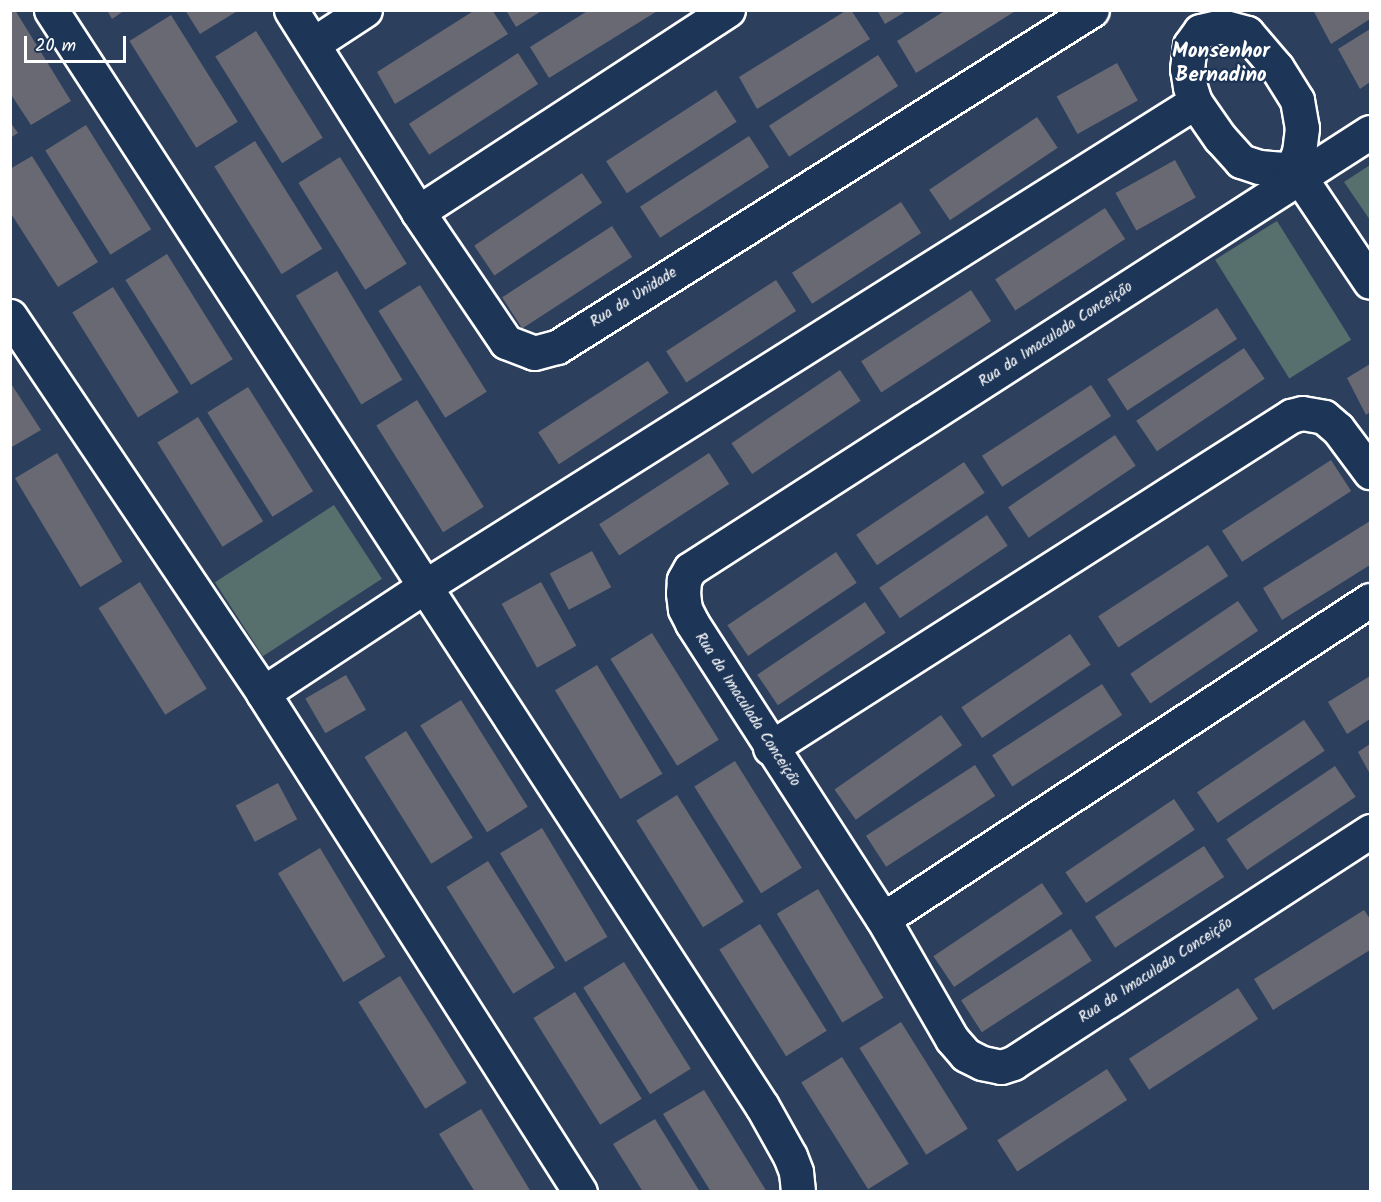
<!DOCTYPE html>
<html>
<head>
<meta charset="utf-8">
<style>
  body { margin:0 }
  #map { position:relative; width:1381px; height:1202px; overflow:hidden; background:#2c3f5d; font-family:Kalam,sans-serif }
  div>[style] { position:absolute }
  [style*='--x'] { left:calc(var(--x)*1px); top:calc(var(--y)*1px); width:calc(var(--w)*1px); rotate:calc(var(--a)*1deg) }
  .green>* { inset:0; background:#58706d; transform-origin:0 0 }
  .building>* { inset:0; background:#696973; transform-origin:0 0 }
  .roads { filter:drop-shadow(2px 0 #fff) drop-shadow(-2px 0 #fff) drop-shadow(0 2px #fff) drop-shadow(0 -2px #fff) }
  .minor>* { height:33px; margin:-16.5px; padding:0 16.5px; transform-origin:16.5px; border-radius:16.5px; background:#1d3557 }
  span { translate:-50% -50%; white-space:nowrap; text-align:center; line-height:1.15; -webkit-text-stroke:4.5px #1d3557; paint-order:stroke }
  .street-label { font-size:15px; color:#fff }
  .district-label { font-size:21px; color:#fff; font-weight:700 }
  .frame { position:absolute; inset:0; border:12px solid #fff; pointer-events:none }
  .scale { position:absolute; left:24px; top:36px; width:102px; height:27px; box-sizing:border-box; border:3px solid #fff; border-top:0; padding-left:8px; font-size:18px; line-height:21px; white-space:nowrap; color:#fff; -webkit-text-stroke:4px #1d3557; paint-order:stroke }
</style>
</head>
<body>
<div id="map">
  <div class="green">
    <div style="clip-path:polygon(1370px 165px,1370px 220px,1344px 182px)"></div>
    <div style="left:1277px;top:221px;width:140px;height:73px;rotate:58deg"></div>
    <div style="left:334px;top:505px;width:88px;height:142px;rotate:57deg"></div>
  </div>
  <div class="building">
    <div style="clip-path:polygon(10px 10px,15px 10px,71px 101px,31px 125px,10px 93px)"></div>
    <div style="clip-path:polygon(107px 10px,125px 10px,112px 19px)"></div>
    <div style="clip-path:polygon(185px 10px,239px 10px,200px 34px)"></div>
    <div style="clip-path:polygon(475px 10px,492px 10px,508px 34px,395px 104px,377px 72px)"></div>
    <div style="clip-path:polygon(506px 10px,543px 10px,516px 27px)"></div>
    <div style="clip-path:polygon(589px 10px,659px 10px,549px 78px,530px 47px)"></div>
    <div style="clip-path:polygon(847px 10px,851px 10px,870px 39px,757px 109px,739px 77px)"></div>
    <div style="clip-path:polygon(877px 10px,908px 10px,885px 24px)"></div>
    <div style="clip-path:polygon(946px 10px,1017px 10px,916px 73px,897px 41px)"></div>
    <div style="clip-path:polygon(1313px 10px,1370px 10px,1370px 19px,1331px 44px)"></div>
    <div style="left:171px;top:15px;width:126px;height:49px;rotate:58deg"></div>
    <div style="clip-path:polygon(1370px 29px,1370px 82px,1360px 89px,1338px 49px)"></div>
    <div style="left:256px;top:31px;width:126px;height:48px;rotate:58deg"></div>
    <div style="left:518px;top:53px;width:37px;height:130px;rotate:57deg"></div>
    <div style="left:878px;top:55px;width:37px;height:130px;rotate:57deg"></div>
    <div style="left:1117px;top:63px;width:43px;height:69px;rotate:61deg"></div>
    <div style="left:716px;top:90px;width:38px;height:131px;rotate:57deg"></div>
    <div style="left:1037px;top:117px;width:37px;height:130px;rotate:56deg"></div>
    <div style="clip-path:polygon(10px 122px,18px 133px,10px 138px)"></div>
    <div style="left:86px;top:125px;width:123px;height:48px;rotate:58deg"></div>
    <div style="left:749px;top:136px;width:37px;height:130px;rotate:57deg"></div>
    <div style="left:255px;top:141px;width:127px;height:48px;rotate:58deg"></div>
    <div style="clip-path:polygon(32px 156px,98px 262px,58px 287px,10px 212px,10px 169px)"></div>
    <div style="left:340px;top:157px;width:126px;height:49px;rotate:58deg"></div>
    <div style="left:1175px;top:160px;width:43px;height:68px;rotate:61deg"></div>
    <div style="left:582px;top:173px;width:36px;height:130px;rotate:56deg"></div>
    <div style="left:901px;top:202px;width:37px;height:130px;rotate:57deg"></div>
    <div style="left:1105px;top:208px;width:37px;height:131px;rotate:57deg"></div>
    <div style="left:612px;top:226px;width:37px;height:131px;rotate:57deg"></div>
    <div style="left:167px;top:254px;width:124px;height:49px;rotate:58deg"></div>
    <div style="left:337px;top:271px;width:127px;height:48px;rotate:59deg"></div>
    <div style="left:776px;top:280px;width:37px;height:131px;rotate:57deg"></div>
    <div style="left:420px;top:285px;width:126px;height:49px;rotate:58deg"></div>
    <div style="left:113px;top:287px;width:124px;height:48px;rotate:58deg"></div>
    <div style="left:971px;top:290px;width:37px;height:131px;rotate:57deg"></div>
    <div style="left:1217px;top:308px;width:37px;height:131px;rotate:57deg"></div>
    <div style="left:1244px;top:348px;width:37px;height:130px;rotate:56deg"></div>
    <div style="left:648px;top:361px;width:38px;height:131px;rotate:57deg"></div>
    <div style="clip-path:polygon(1370px 364px,1370px 412px,1366px 415px,1347px 378px)"></div>
    <div style="left:840px;top:370px;width:37px;height:131px;rotate:56deg"></div>
    <div style="clip-path:polygon(10px 382px,41px 430px,10px 448px)"></div>
    <div style="left:1091px;top:385px;width:37px;height:130px;rotate:57deg"></div>
    <div style="left:248px;top:387px;width:123px;height:48px;rotate:58deg"></div>
    <div style="left:417px;top:400px;width:126px;height:48px;rotate:58deg"></div>
    <div style="left:198px;top:417px;width:123px;height:48px;rotate:58deg"></div>
    <div style="left:1115px;top:435px;width:37px;height:129px;rotate:56deg"></div>
    <div style="left:57px;top:453px;width:127px;height:49px;rotate:59deg"></div>
    <div style="left:709px;top:453px;width:37px;height:131px;rotate:57deg"></div>
    <div style="left:1331px;top:460px;width:37px;height:130px;rotate:57deg"></div>
    <div style="left:964px;top:462px;width:37px;height:130px;rotate:56deg"></div>
    <div style="left:987px;top:515px;width:37px;height:130px;rotate:56deg"></div>
    <div style="clip-path:polygon(1370px 521px,1370px 565px,1282px 620px,1263px 588px)"></div>
    <div style="left:1208px;top:545px;width:37px;height:131px;rotate:57deg"></div>
    <div style="left:592px;top:551px;width:41px;height:48px;rotate:62deg"></div>
    <div style="left:836px;top:552px;width:37px;height:131px;rotate:56deg"></div>
    <div style="left:140px;top:582px;width:126px;height:49px;rotate:58deg"></div>
    <div style="left:541px;top:582px;width:73px;height:45px;rotate:61deg"></div>
    <div style="left:1238px;top:601px;width:36px;height:130px;rotate:56deg"></div>
    <div style="left:865px;top:602px;width:37px;height:130px;rotate:56deg"></div>
    <div style="left:652px;top:633px;width:126px;height:49px;rotate:58deg"></div>
    <div style="left:1070px;top:634px;width:37px;height:131px;rotate:56deg"></div>
    <div style="left:597px;top:665px;width:127px;height:49px;rotate:59deg"></div>
    <div style="left:346px;top:675px;width:40px;height:47px;rotate:60deg"></div>
    <div style="clip-path:polygon(1370px 676px,1370px 719px,1347px 734px,1328px 702px)"></div>
    <div style="left:1102px;top:684px;width:37px;height:131px;rotate:57deg"></div>
    <div style="left:461px;top:700px;width:126px;height:48px;rotate:58deg"></div>
    <div style="left:941px;top:715px;width:37px;height:130px;rotate:55deg"></div>
    <div style="left:1304px;top:720px;width:37px;height:129px;rotate:56deg"></div>
    <div style="left:406px;top:731px;width:126px;height:49px;rotate:58deg"></div>
    <div style="clip-path:polygon(1370px 744px,1370px 774px,1358px 752px)"></div>
    <div style="left:735px;top:761px;width:126px;height:48px;rotate:58deg"></div>
    <div style="left:975px;top:765px;width:37px;height:130px;rotate:57deg"></div>
    <div style="left:1335px;top:766px;width:37px;height:131px;rotate:56deg"></div>
    <div style="left:278px;top:783px;width:41px;height:48px;rotate:62deg"></div>
    <div style="left:677px;top:795px;width:126px;height:48px;rotate:58deg"></div>
    <div style="left:1174px;top:799px;width:37px;height:131px;rotate:56deg"></div>
    <div style="left:542px;top:828px;width:127px;height:49px;rotate:59deg"></div>
    <div style="left:1204px;top:846px;width:37px;height:130px;rotate:57deg"></div>
    <div style="left:320px;top:848px;width:127px;height:49px;rotate:59deg"></div>
    <div style="left:488px;top:861px;width:126px;height:49px;rotate:58deg"></div>
    <div style="left:1042px;top:883px;width:37px;height:131px;rotate:56deg"></div>
    <div style="left:818px;top:889px;width:127px;height:48px;rotate:59deg"></div>
    <div style="clip-path:polygon(1364px 910px,1370px 919px,1370px 950px,1273px 1010px,1254px 979px)"></div>
    <div style="left:760px;top:924px;width:126px;height:48px;rotate:58deg"></div>
    <div style="left:1071px;top:929px;width:38px;height:131px;rotate:57deg"></div>
    <div style="left:624px;top:962px;width:126px;height:48px;rotate:58deg"></div>
    <div style="left:400px;top:976px;width:126px;height:49px;rotate:58deg"></div>
    <div style="left:1238px;top:988px;width:37px;height:130px;rotate:57deg"></div>
    <div style="left:575px;top:992px;width:126px;height:49px;rotate:58deg"></div>
    <div style="left:901px;top:1022px;width:126px;height:49px;rotate:58deg"></div>
    <div style="left:842px;top:1057px;width:126px;height:48px;rotate:58deg"></div>
    <div style="left:1107px;top:1069px;width:37px;height:131px;rotate:57deg"></div>
    <div style="clip-path:polygon(704px 1090px,767px 1192px,711px 1192px,663px 1114px)"></div>
    <div style="clip-path:polygon(481px 1109px,531px 1192px,475px 1192px,439px 1134px)"></div>
    <div style="clip-path:polygon(655px 1119px,700px 1192px,643px 1192px,613px 1144px)"></div>
  </div>
  <div class="roads">
    <div class="minor">
      <div style="--x:51;--y:10;--w:1306;--a:57.03"></div>
      <div style="--x:762;--y:1106;--w:57;--a:60.8"></div>
      <div style="--x:790;--y:1156;--w:17;--a:69"></div>
      <div style="--x:796;--y:1172;--w:20;--a:84"></div>
      <div style="--x:291;--y:10;--w:239;--a:57.8"></div>
      <div style="--x:418;--y:212;--w:157;--a:55.9"></div>
      <div style="--x:506;--y:342;--w:30;--a:21"></div>
      <div style="--x:534;--y:353;--w:24;--a:-15"></div>
      <div style="--x:557;--y:347;--w:632;--a:-32.21"></div>
      <div style="--x:1221;--y:26;--w:27;--a:15"></div>
      <div style="--x:1247;--y:33;--w:46;--a:49.4"></div>
      <div style="--x:1277;--y:68;--w:38;--a:58"></div>
      <div style="--x:1297;--y:100;--w:28;--a:80"></div>
      <div style="--x:1302;--y:128;--w:24;--a:97"></div>
      <div style="--x:1299;--y:152;--w:16;--a:112"></div>
      <div style="--x:1293;--y:167;--w:10;--a:169"></div>
      <div style="--x:1283;--y:169;--w:24;--a:-175"></div>
      <div style="--x:1259;--y:167;--w:19;--a:-162"></div>
      <div style="--x:1241;--y:161;--w:31;--a:-132"></div>
      <div style="--x:1220;--y:138;--w:44;--a:-124.8"></div>
      <div style="--x:1195;--y:102;--w:16;--a:-108"></div>
      <div style="--x:1190;--y:87;--w:18;--a:-99"></div>
      <div style="--x:1187;--y:69;--w:24;--a:-83"></div>
      <div style="--x:1190;--y:45;--w:17;--a:-54"></div>
      <div style="--x:1200;--y:31;--w:22;--a:-13"></div>
      <div style="--x:313;--y:44;--w:62;--a:-33.2"></div>
      <div style="--x:1370;--y:132;--w:808;--a:147.27"></div>
      <div style="--x:690;--y:569;--w:13;--a:119"></div>
      <div style="--x:684;--y:580;--w:13;--a:94"></div>
      <div style="--x:683;--y:593;--w:16;--a:83"></div>
      <div style="--x:685;--y:609;--w:16;--a:63"></div>
      <div style="--x:692;--y:623;--w:352;--a:57.2"></div>
      <div style="--x:883;--y:919;--w:138;--a:60.1"></div>
      <div style="--x:952;--y:1039;--w:21;--a:49"></div>
      <div style="--x:966;--y:1055;--w:18;--a:27"></div>
      <div style="--x:982;--y:1063;--w:19;--a:12"></div>
      <div style="--x:1001;--y:1067;--w:13;--a:-18"></div>
      <div style="--x:1013;--y:1063;--w:426;--a:-33"></div>
      <div style="--x:1293;--y:167;--w:138;--a:56.2"></div>
      <div style="--x:418;--y:212;--w:370;--a:-33.1"></div>
      <div style="--x:10;--y:316;--w:454;--a:56.1"></div>
      <div style="--x:263;--y:693;--w:591;--a:57.57"></div>
      <div style="--x:263;--y:693;--w:193;--a:-33.4"></div>
      <div style="--x:424;--y:587;--w:911;--a:-32.17"></div>
      <div style="--x:770;--y:748;--w:618;--a:-32.51"></div>
      <div style="--x:1291;--y:416;--w:11;--a:-15"></div>
      <div style="--x:1302;--y:413;--w:22;--a:10"></div>
      <div style="--x:1324;--y:417;--w:18;--a:41"></div>
      <div style="--x:1338;--y:429;--w:54;--a:53.3"></div>
      <div style="--x:883;--y:919;--w:582;--a:-33.23"></div>
    </div>
  </div>
  <div class="street-label">
    <span style="left:634px;top:298px;rotate:-32deg">Rua da Unidade</span>
    <span style="left:1056px;top:335px;rotate:-33deg">Rua da Imaculada Conceição</span>
    <span style="left:747px;top:710px;rotate:57deg">Rua da Imaculada Conceição</span>
    <span style="left:1156px;top:971px;rotate:-33deg">Rua da Imaculada Conceição</span>
  </div>
  <div class="district-label">
    <span style="left:1221px;top:64px">Monsenhor<br>Bernadino</span>
  </div>
  <div class="frame"></div>
  <div class="scale">20 m</div>
</div>
</body>
</html>
